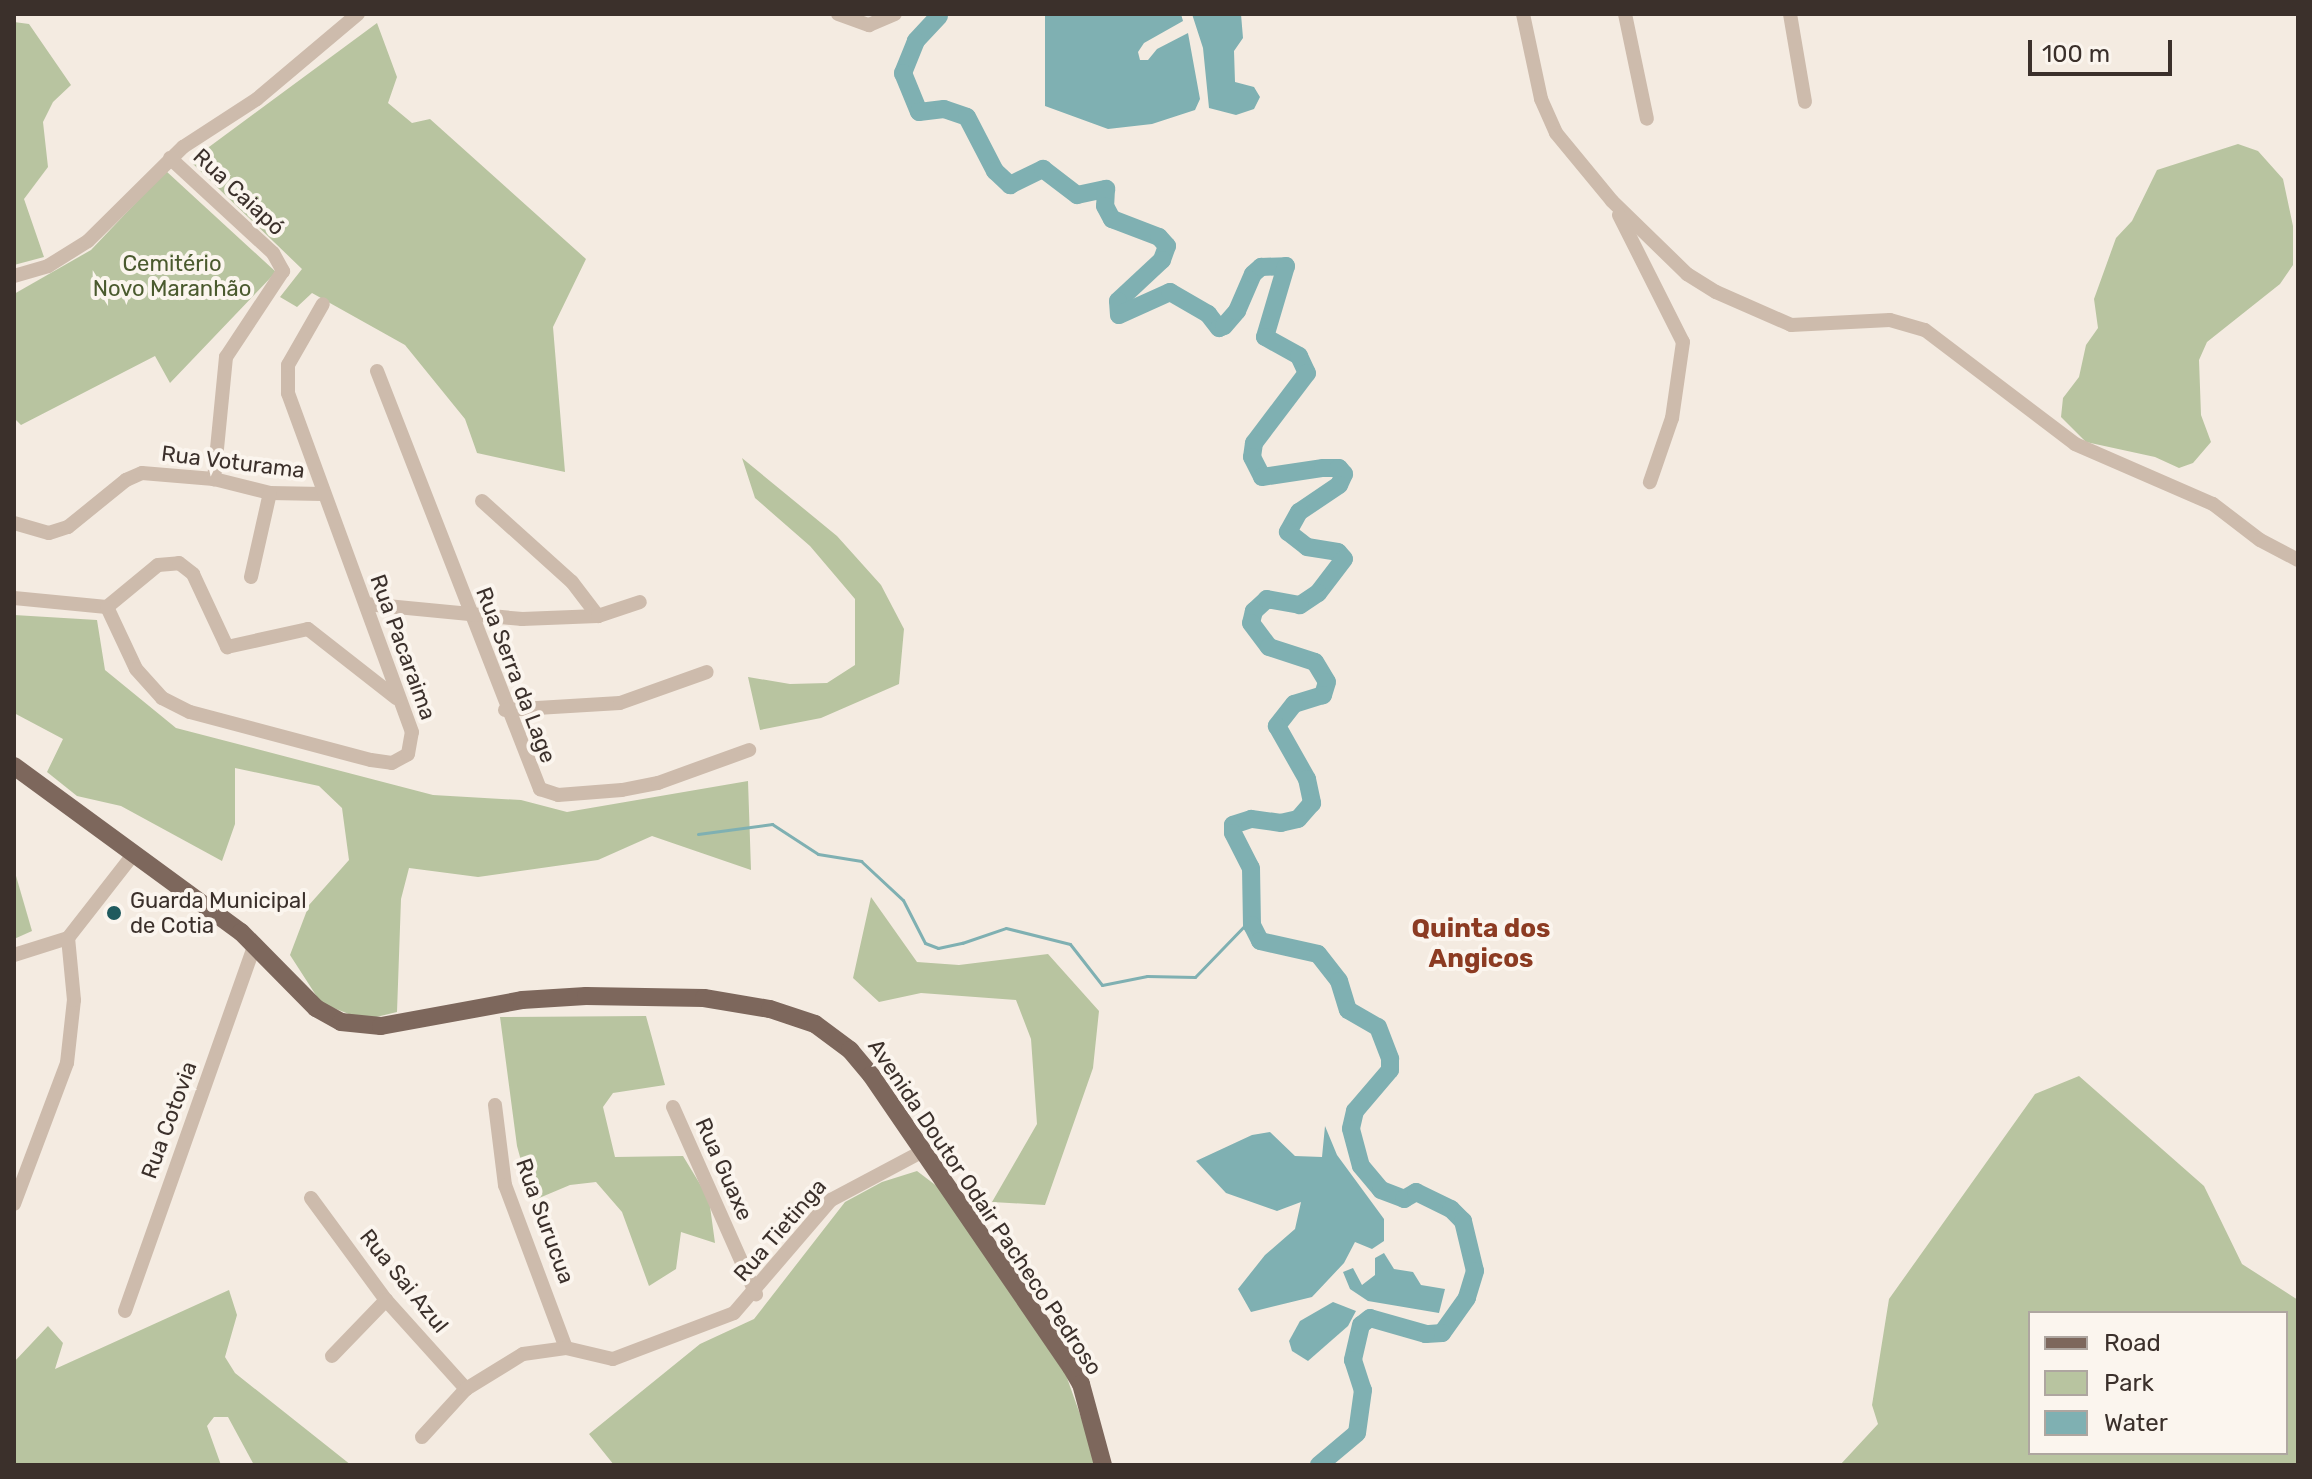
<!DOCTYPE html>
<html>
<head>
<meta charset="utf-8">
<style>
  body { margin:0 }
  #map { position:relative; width:2312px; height:1479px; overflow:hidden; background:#f4ebe1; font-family:Rubik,sans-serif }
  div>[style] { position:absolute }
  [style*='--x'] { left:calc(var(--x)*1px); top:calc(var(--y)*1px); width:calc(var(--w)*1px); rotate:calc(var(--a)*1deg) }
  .green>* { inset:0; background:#b8c4a0 }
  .water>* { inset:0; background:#7fb0b2 }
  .stream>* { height:3px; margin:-1.5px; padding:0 1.5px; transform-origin:1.5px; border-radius:1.5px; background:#7fb0b2 }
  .river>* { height:18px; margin:-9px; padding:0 9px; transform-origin:9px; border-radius:9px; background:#7fb0b2 }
  .minor>* { height:14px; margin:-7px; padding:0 7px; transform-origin:7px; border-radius:7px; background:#cdbbac }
  .major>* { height:18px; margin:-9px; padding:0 9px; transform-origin:9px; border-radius:9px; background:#7d675c }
  .dots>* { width:22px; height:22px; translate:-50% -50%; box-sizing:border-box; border:4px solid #fbf5ee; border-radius:50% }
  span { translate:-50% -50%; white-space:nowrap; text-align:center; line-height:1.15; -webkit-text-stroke:8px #fbf5ee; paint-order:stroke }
  .street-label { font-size:22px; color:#3b302b }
  .park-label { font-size:22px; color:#4a5a2e }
  .poi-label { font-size:22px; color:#3b302b }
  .left { translate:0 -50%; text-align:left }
  .quarter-label { font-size:26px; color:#8c3b22; font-weight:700 }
  .frame { position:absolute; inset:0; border:16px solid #3b302b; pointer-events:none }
  .legend { position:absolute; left:2028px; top:1311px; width:260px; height:144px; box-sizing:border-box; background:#fbf5ee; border:2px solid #aea6a0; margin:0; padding:10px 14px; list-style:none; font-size:24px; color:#3b302b }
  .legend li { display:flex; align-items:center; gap:16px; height:40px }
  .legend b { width:40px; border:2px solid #aea6a0 }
  .scale { position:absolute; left:2028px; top:40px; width:144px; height:36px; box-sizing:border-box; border:4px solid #3b302b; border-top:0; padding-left:10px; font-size:24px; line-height:28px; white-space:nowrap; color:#3b302b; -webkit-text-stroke:6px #fbf5ee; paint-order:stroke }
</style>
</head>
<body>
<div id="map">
  <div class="green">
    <div style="clip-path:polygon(14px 22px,29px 24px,71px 85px,53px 102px,43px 122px,48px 167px,24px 199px,44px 257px,14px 265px)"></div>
    <div style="clip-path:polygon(377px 23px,397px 77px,388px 103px,412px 123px,430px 119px,586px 259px,553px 327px,565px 472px,477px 453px,465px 419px,405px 345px,312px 293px,297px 307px,280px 297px,302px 269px,190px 161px)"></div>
    <div style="clip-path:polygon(2238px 144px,2258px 151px,2283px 179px,2293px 226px,2293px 265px,2280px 284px,2207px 342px,2199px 360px,2201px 415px,2211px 442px,2193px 463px,2179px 468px,2155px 457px,2086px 442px,2061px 417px,2063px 398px,2079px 377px,2086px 345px,2098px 328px,2094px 299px,2116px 238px,2132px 221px,2157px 170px)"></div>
    <div style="clip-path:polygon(166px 171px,276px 272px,170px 383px,155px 356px,21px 425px,14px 418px,14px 294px,91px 250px)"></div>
    <div style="clip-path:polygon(742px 458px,837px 536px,881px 585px,904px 629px,899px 684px,821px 718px,760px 730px,748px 677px,790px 684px,827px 683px,855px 665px,855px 599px,810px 546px,755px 498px)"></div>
    <div style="clip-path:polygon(14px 615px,97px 620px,105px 670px,176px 728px,433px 795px,521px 800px,567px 812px,748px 781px,751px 870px,652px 836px,598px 860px,478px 877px,409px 868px,401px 899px,397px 1012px,364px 1020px,321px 1003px,290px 955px,309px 905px,349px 860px,342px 808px,319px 786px,235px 768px,235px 824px,222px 861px,121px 806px,77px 796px,47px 772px,63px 739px,14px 713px)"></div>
    <div style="clip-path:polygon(14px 869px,32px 931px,14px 939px)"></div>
    <div style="clip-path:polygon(871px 897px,917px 962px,959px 965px,1048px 954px,1099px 1011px,1093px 1068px,1045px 1205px,992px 1202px,1037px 1124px,1031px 1039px,1016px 1000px,921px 993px,879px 1002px,853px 978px)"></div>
    <div style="clip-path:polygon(646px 1016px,665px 1085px,613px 1093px,603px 1107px,615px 1157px,683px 1156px,709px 1199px,715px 1243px,681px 1232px,676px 1269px,649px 1286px,622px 1212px,596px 1182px,570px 1185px,532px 1201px,517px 1146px,500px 1017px)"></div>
    <div style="clip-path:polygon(evenodd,2079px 1076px,2204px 1186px,2242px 1264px,2298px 1300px,2298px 1465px,1840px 1465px,1878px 1424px,1872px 1405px,1889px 1299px,2035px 1094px,2079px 1076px,2030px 1313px,2286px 1313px,2286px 1453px,2030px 1453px,2030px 1313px)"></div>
    <div style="clip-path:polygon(917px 1171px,938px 1187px,1066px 1375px,1098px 1465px,614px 1465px,589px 1434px,700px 1344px,754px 1319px,845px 1202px,882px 1182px)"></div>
    <div style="clip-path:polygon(229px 1290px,237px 1315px,225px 1357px,235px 1373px,351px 1465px,254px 1465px,228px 1417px,214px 1417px,207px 1426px,221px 1465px,14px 1465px,14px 1362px,48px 1326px,63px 1343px,55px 1369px)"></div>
  </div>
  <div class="water">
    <div style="clip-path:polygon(1045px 14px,1181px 14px,1183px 21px,1144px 43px,1138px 52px,1140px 60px,1148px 60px,1157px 49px,1188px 33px,1200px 99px,1195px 110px,1152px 124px,1108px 129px,1045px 106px)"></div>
    <div style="clip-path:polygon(1192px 14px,1241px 14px,1243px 38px,1234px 51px,1235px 82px,1254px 87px,1260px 97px,1254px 109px,1236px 115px,1209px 108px,1203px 48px)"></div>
    <div style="clip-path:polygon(1325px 1126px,1337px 1155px,1384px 1219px,1384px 1241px,1372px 1249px,1355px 1242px,1344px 1263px,1312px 1297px,1251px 1312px,1238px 1289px,1265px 1255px,1295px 1229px,1301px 1202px,1277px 1211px,1226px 1193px,1196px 1161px,1252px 1135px,1270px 1132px,1295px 1156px,1322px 1157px)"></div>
    <div style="clip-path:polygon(1384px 1253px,1394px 1269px,1413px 1272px,1421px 1285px,1445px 1289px,1439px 1313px,1368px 1301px,1350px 1289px,1343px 1272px,1353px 1268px,1362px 1285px,1375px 1275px,1375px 1258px)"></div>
    <div style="clip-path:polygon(1333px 1302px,1356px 1311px,1348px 1326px,1308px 1361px,1292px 1351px,1289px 1341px,1300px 1321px)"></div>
  </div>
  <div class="stream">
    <div style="--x:698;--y:834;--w:75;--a:-7.7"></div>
    <div style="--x:772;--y:824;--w:55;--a:33.1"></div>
    <div style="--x:818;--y:854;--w:44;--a:9.2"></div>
    <div style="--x:861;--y:861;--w:57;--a:42.9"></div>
    <div style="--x:903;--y:900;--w:48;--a:62.9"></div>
    <div style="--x:925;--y:943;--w:14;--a:21"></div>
    <div style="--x:938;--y:948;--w:25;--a:-12"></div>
    <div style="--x:962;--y:943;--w:46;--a:-18.8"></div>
    <div style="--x:1006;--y:928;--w:66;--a:14"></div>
    <div style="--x:1070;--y:944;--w:52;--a:52"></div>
    <div style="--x:1102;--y:985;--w:46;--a:-11.3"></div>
    <div style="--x:1147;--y:976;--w:48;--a:1.2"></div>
    <div style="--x:1195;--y:977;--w:83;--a:-46"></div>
  </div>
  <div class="river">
    <div style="--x:939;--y:16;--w:34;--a:133"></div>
    <div style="--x:916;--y:41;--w:35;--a:112"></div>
    <div style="--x:903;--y:73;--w:42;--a:67.7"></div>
    <div style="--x:919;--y:112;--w:25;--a:-7"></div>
    <div style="--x:944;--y:109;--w:24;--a:19"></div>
    <div style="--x:967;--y:117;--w:61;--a:62.6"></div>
    <div style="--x:995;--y:171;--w:21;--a:43"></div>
    <div style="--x:1010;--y:185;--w:37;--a:-26"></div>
    <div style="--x:1043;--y:169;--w:43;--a:37.4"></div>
    <div style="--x:1077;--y:195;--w:30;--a:-12"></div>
    <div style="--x:1106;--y:189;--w:17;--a:93"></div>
    <div style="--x:1105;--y:206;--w:15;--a:62"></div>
    <div style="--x:1112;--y:219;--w:50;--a:21"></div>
    <div style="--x:1159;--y:237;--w:12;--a:48"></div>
    <div style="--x:1167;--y:246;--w:15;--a:110"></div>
    <div style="--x:1162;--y:260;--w:60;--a:137"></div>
    <div style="--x:1118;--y:301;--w:14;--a:86"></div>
    <div style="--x:1119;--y:315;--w:56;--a:-24.3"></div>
    <div style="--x:1170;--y:292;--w:44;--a:30.1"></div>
    <div style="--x:1208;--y:314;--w:18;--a:52"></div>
    <div style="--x:1219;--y:328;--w:5;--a:-22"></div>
    <div style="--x:1224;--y:326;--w:20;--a:-49"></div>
    <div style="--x:1237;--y:311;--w:40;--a:-66.6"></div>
    <div style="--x:1253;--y:274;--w:11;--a:-41"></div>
    <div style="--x:1261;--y:267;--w:25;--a:-2"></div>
    <div style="--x:1286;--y:266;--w:74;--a:106.5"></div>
    <div style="--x:1265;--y:337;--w:39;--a:29"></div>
    <div style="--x:1299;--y:356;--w:19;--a:65"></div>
    <div style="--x:1307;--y:373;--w:88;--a:127.1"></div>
    <div style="--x:1254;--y:443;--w:14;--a:98"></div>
    <div style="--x:1252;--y:457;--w:22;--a:63"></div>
    <div style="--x:1262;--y:477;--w:62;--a:-8.4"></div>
    <div style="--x:1323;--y:468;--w:16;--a:0"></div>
    <div style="--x:1339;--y:468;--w:8;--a:50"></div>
    <div style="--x:1344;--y:474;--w:12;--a:114"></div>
    <div style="--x:1339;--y:485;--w:48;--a:146"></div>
    <div style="--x:1299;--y:512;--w:23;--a:119"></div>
    <div style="--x:1288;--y:532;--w:24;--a:38"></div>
    <div style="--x:1307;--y:547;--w:31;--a:9"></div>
    <div style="--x:1338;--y:552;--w:9;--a:49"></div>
    <div style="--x:1344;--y:559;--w:43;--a:127.4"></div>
    <div style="--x:1318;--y:593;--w:22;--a:146"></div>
    <div style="--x:1300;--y:605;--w:34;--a:-170"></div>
    <div style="--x:1267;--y:599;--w:18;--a:137"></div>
    <div style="--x:1254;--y:611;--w:12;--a:104"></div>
    <div style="--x:1251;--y:623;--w:30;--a:53"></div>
    <div style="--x:1269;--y:647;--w:48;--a:18.1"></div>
    <div style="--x:1315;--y:662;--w:23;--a:59"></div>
    <div style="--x:1327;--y:682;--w:14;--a:107"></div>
    <div style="--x:1323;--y:695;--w:30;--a:163"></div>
    <div style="--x:1294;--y:704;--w:28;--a:128"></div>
    <div style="--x:1277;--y:726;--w:61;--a:60.5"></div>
    <div style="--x:1307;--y:779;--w:25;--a:78"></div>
    <div style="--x:1312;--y:803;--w:21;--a:131"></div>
    <div style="--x:1298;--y:819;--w:17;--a:167"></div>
    <div style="--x:1281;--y:823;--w:30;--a:-172"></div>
    <div style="--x:1251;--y:819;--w:19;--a:162"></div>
    <div style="--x:1233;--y:825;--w:8;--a:90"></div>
    <div style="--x:1233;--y:833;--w:39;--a:63"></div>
    <div style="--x:1251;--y:868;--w:57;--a:89"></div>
    <div style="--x:1252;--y:925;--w:18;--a:63"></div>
    <div style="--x:1260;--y:941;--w:59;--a:12.6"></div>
    <div style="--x:1318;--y:954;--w:34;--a:52"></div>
    <div style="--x:1339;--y:981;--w:30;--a:73"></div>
    <div style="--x:1348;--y:1010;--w:34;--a:30"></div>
    <div style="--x:1378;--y:1027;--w:34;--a:69"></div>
    <div style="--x:1390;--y:1059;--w:11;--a:90"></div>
    <div style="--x:1390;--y:1070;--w:54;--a:130.5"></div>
    <div style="--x:1355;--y:1111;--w:18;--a:103"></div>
    <div style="--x:1351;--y:1129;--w:38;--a:75"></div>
    <div style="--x:1361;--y:1166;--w:31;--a:50"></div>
    <div style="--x:1381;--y:1190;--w:25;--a:21"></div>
    <div style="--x:1404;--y:1199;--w:14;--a:-30"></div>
    <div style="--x:1416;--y:1192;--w:39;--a:26"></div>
    <div style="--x:1451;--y:1209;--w:17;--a:45"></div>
    <div style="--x:1463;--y:1221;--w:51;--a:76.5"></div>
    <div style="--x:1475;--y:1271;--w:28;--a:107"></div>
    <div style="--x:1467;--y:1298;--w:43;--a:125.5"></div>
    <div style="--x:1442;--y:1333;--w:16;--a:176"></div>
    <div style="--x:1426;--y:1334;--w:58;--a:-164.1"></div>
    <div style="--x:1370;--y:1318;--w:11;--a:142"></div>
    <div style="--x:1361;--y:1325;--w:36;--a:103"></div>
    <div style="--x:1353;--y:1360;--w:32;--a:72"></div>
    <div style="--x:1363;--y:1390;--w:43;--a:97.9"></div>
    <div style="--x:1357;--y:1433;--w:50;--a:139.9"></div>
  </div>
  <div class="minor">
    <div style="--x:838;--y:14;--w:33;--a:20"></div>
    <div style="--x:869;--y:25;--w:28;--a:-23"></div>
    <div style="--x:1523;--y:14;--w:87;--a:78"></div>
    <div style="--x:1541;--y:99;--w:37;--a:66"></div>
    <div style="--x:1556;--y:133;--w:88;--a:50.5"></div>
    <div style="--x:1612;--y:201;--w:105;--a:44.2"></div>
    <div style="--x:1687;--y:274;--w:34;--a:32"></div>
    <div style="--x:1716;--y:292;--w:82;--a:23.7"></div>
    <div style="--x:1791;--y:325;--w:99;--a:-2.9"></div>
    <div style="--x:1890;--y:320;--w:36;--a:16"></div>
    <div style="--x:1925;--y:330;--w:188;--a:37.2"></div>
    <div style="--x:2075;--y:444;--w:150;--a:23.5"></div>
    <div style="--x:2213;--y:504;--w:59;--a:37.5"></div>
    <div style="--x:2260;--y:540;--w:43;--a:27.8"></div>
    <div style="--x:1625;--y:14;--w:107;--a:78.2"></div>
    <div style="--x:1790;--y:14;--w:89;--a:80.3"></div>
    <div style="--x:170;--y:158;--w:140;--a:42.7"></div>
    <div style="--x:273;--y:253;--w:21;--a:61"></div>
    <div style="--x:283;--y:271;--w:103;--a:123.5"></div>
    <div style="--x:226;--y:357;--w:123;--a:95.6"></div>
    <div style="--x:1619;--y:215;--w:142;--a:63.3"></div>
    <div style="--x:1683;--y:342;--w:77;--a:98.2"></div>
    <div style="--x:1672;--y:418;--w:68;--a:109"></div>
    <div style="--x:14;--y:276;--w:35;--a:-16"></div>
    <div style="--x:48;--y:266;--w:47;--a:-32"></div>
    <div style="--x:88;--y:241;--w:134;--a:-44.7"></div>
    <div style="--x:183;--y:147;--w:88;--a:-33"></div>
    <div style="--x:257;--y:99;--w:132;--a:-40.1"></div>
    <div style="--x:377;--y:371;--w:449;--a:68.7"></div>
    <div style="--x:540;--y:789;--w:19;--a:18"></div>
    <div style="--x:558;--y:795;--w:64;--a:-4.5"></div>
    <div style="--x:622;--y:790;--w:37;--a:-11"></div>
    <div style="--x:658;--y:783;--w:97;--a:-19.9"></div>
    <div style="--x:482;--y:501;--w:121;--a:42"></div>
    <div style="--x:572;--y:582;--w:43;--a:52.6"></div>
    <div style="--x:14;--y:523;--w:36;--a:16"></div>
    <div style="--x:49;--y:533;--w:20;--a:-18"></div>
    <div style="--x:68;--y:527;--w:75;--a:-39"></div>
    <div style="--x:126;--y:480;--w:17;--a:-24"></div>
    <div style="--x:142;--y:473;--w:72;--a:4.8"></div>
    <div style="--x:214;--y:479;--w:58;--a:14"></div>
    <div style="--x:270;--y:493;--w:53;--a:1.1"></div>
    <div style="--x:251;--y:577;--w:86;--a:-77.3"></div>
    <div style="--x:14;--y:598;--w:93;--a:5.5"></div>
    <div style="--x:366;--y:604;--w:157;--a:5.5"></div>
    <div style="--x:522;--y:619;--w:76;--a:-2.3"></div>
    <div style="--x:598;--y:616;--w:44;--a:-18.4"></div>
    <div style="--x:107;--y:607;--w:68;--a:64.9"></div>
    <div style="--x:136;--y:669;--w:39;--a:48"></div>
    <div style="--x:162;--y:698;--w:31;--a:27"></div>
    <div style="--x:190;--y:712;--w:187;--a:14.9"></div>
    <div style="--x:371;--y:760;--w:21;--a:8"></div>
    <div style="--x:392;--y:763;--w:18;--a:-29"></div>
    <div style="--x:408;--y:754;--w:22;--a:-80"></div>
    <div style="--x:412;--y:732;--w:361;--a:-110.1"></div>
    <div style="--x:288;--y:393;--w:28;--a:-90"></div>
    <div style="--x:288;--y:365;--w:70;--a:-60.2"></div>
    <div style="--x:107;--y:607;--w:66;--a:-39.5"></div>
    <div style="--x:158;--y:565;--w:21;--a:-5"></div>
    <div style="--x:179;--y:563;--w:18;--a:38"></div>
    <div style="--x:193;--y:574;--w:81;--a:65"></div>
    <div style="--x:227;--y:647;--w:83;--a:-12.5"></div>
    <div style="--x:308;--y:629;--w:112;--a:38.1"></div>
    <div style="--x:505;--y:710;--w:115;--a:-3.5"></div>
    <div style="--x:620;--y:703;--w:92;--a:-19.6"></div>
    <div style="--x:14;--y:955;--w:57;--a:-17.5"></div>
    <div style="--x:68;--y:938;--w:104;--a:-52"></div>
    <div style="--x:495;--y:1105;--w:81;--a:82.9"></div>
    <div style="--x:505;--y:1185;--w:174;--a:69.5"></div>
    <div style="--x:673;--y:1107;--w:205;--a:66.1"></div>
    <div style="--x:311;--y:1198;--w:127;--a:53.7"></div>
    <div style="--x:386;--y:1300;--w:120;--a:48"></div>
    <div style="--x:14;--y:1204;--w:151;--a:-69.4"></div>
    <div style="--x:67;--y:1063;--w:63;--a:-83.7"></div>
    <div style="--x:74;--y:1000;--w:62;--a:-95.5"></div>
    <div style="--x:125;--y:1311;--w:390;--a:-70.5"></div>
    <div style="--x:332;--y:1356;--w:78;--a:-46"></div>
    <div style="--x:422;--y:1437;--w:65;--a:-47.5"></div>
    <div style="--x:466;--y:1389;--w:67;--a:-31.6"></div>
    <div style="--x:523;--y:1354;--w:43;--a:-7.9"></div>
    <div style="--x:566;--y:1348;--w:48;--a:13.2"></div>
    <div style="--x:613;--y:1359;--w:129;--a:-20.8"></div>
    <div style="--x:734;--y:1313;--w:149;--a:-49.4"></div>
    <div style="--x:831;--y:1200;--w:104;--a:-28"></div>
  </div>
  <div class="major">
    <div style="--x:14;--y:766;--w:281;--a:36.2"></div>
    <div style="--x:241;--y:932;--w:107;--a:45.4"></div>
    <div style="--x:316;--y:1008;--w:29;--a:29"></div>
    <div style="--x:341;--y:1022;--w:40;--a:5.7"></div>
    <div style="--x:381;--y:1026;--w:143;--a:-10.4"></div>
    <div style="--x:522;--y:1000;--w:64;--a:-3.6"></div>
    <div style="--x:586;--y:996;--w:118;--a:1"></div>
    <div style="--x:704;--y:998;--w:67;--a:9.5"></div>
    <div style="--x:770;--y:1009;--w:47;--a:18.4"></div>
    <div style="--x:815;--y:1024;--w:44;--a:36.6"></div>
    <div style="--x:850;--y:1050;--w:33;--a:50"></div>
    <div style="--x:871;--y:1075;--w:354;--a:55.6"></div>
    <div style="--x:1071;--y:1367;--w:20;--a:60"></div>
    <div style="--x:1081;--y:1384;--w:84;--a:74.8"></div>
  </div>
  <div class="dots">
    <div style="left:114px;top:913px;background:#1f5a5e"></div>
  </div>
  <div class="street-label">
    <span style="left:239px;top:192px;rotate:43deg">Rua Caiapó</span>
    <span style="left:233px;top:462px;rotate:7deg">Rua Voturama</span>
    <span style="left:403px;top:647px;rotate:70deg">Rua Pacaraima</span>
    <span style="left:516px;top:675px;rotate:69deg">Rua Serra da Lage</span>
    <span style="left:169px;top:1120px;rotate:-70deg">Rua Cotovia</span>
    <span style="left:724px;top:1169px;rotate:66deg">Rua Guaxe</span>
    <span style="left:985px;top:1207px;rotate:56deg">Avenida Doutor Odair Pacheco Pedroso</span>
    <span style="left:545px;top:1221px;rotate:70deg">Rua Surucua</span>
    <span style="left:780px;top:1230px;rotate:-49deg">Rua Tietinga</span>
    <span style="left:404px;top:1281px;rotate:51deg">Rua Sai Azul</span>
  </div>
  <div class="park-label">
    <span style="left:172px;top:276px">Cemitério<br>Novo Maranhão</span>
  </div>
  <div class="poi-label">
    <span class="left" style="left:130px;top:913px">Guarda Municipal<br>de Cotia</span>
  </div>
  <div class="quarter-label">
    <span style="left:1481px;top:944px">Quinta dos<br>Angicos</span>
  </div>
  <div class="frame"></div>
  <ul class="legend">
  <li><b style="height:10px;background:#7d675c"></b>Road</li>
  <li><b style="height:22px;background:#b8c4a0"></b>Park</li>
  <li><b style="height:22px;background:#7fb0b2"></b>Water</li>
  </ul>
  <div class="scale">100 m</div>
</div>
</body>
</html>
